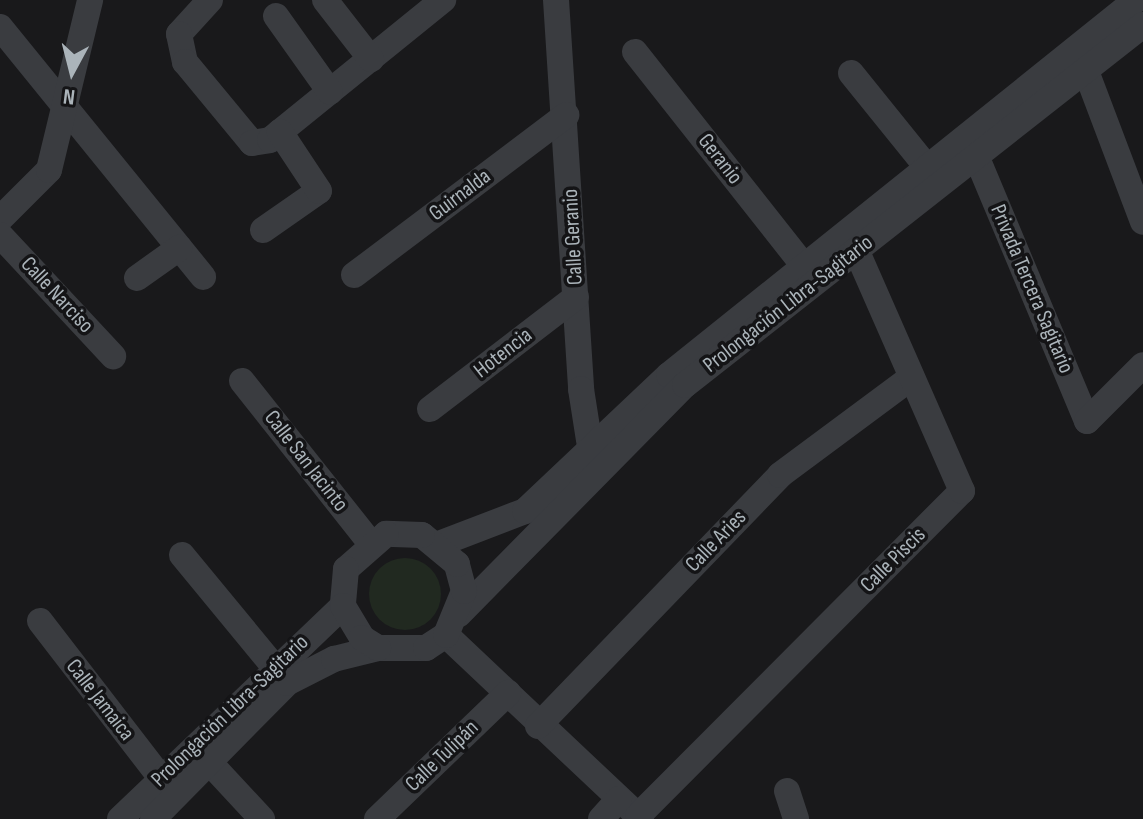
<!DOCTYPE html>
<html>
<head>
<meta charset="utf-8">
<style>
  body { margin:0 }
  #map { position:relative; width:1143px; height:819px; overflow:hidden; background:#19191b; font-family:"Sofia Sans Condensed",sans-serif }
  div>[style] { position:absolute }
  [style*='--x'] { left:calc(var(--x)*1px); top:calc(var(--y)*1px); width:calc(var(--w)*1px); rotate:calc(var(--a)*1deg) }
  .green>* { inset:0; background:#212920 }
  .round { border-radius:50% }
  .minor>* { height:26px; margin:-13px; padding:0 13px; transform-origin:13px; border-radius:13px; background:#3a3c40 }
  span { translate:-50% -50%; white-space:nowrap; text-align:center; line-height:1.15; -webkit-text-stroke:7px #141416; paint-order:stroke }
  .street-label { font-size:22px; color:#abb4ba }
  .north { position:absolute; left:32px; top:32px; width:80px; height:80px; -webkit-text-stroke:6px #141416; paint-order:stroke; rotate:187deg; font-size:22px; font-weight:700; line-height:32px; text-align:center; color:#abb4ba }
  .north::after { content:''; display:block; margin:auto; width:28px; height:36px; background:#abb4ba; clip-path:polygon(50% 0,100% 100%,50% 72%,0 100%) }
</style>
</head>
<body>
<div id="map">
  <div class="green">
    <div class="round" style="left:369px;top:558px;width:72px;height:72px"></div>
  </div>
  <div class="minor">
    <div style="--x:210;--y:0;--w:46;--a:132.4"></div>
    <div style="--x:179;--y:34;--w:29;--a:78"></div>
    <div style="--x:185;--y:62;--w:105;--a:50.4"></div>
    <div style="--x:252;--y:143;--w:18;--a:-9"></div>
    <div style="--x:270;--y:140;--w:223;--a:-39"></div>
    <div style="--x:325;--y:0;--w:75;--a:52.1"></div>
    <div style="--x:556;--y:0;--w:390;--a:86.3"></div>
    <div style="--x:581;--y:389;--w:78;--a:81.1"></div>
    <div style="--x:276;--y:16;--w:93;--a:54.6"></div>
    <div style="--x:0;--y:27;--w:322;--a:50.9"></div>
    <div style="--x:635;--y:52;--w:273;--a:51.7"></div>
    <div style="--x:1086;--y:71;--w:161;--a:69.3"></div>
    <div style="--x:851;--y:73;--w:140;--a:51.1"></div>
    <div style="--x:977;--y:158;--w:285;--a:67.3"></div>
    <div style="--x:1087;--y:421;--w:79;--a:-45"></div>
    <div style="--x:0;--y:219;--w:69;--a:-45"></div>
    <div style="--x:49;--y:170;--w:175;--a:-76.4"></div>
    <div style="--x:263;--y:230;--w:68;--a:-34.9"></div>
    <div style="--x:319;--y:191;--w:71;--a:-123.5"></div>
    <div style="--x:0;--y:235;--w:166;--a:47"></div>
    <div style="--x:354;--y:275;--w:266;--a:-37"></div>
    <div style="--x:137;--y:278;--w:52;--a:-35.5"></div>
    <div style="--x:242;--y:381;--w:204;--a:51.6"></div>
    <div style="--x:430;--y:409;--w:184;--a:-37.5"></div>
    <div style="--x:439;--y:544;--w:92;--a:-21"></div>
    <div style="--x:525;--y:511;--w:198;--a:-43.4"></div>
    <div style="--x:669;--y:375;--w:599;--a:-38.76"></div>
    <div style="--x:182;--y:555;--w:162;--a:50.5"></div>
    <div style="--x:459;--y:614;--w:322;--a:-45.4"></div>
    <div style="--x:685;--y:385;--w:583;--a:-38.17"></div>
    <div style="--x:40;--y:621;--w:198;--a:52.4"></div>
    <div style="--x:446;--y:635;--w:268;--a:43.3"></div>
    <div style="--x:538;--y:726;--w:349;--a:-46"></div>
    <div style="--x:780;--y:475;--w:164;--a:-36.6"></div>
    <div style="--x:209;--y:762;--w:78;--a:47.1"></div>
    <div style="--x:787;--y:791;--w:29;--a:72"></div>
    <div style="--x:638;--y:816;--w:459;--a:-45.1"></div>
    <div style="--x:962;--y:491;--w:263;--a:-113.7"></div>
    <div style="--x:120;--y:819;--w:308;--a:-43.7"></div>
    <div style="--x:153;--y:819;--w:191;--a:-45.4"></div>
    <div style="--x:287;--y:683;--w:53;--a:-27.1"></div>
    <div style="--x:334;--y:659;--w:45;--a:-14"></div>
    <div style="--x:378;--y:648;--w:48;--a:0"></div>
    <div style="--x:426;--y:648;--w:24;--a:-33"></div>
    <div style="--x:446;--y:635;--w:48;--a:-67.8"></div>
    <div style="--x:464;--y:591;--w:28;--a:-105"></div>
    <div style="--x:457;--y:564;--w:45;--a:-140.4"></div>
    <div style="--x:422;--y:535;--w:36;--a:-178"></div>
    <div style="--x:386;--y:534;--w:53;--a:138.8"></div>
    <div style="--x:346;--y:569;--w:37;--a:95"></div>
    <div style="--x:343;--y:606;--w:37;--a:59"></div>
    <div style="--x:362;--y:638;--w:19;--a:32"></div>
    <div style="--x:377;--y:819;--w:182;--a:-43.9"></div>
    <div style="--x:601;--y:819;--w:27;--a:-48"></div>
  </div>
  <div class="street-label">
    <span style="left:720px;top:159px;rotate:52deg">Geranio</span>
    <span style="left:460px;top:195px;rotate:-37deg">Guirnalda</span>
    <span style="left:573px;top:237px;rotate:-93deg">Calle Geranio</span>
    <span style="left:1032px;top:289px;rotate:67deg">Privada Tercera Sagitario</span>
    <span style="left:57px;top:295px;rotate:47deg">Calle Narciso</span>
    <span style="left:788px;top:304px;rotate:-38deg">Prolongación Libra-Sagitario</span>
    <span style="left:503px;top:353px;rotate:-38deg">Hotencia</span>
    <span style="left:306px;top:461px;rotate:52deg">Calle San Jacinto</span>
    <span style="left:716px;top:541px;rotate:-46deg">Calle Aries</span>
    <span style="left:893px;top:560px;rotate:-45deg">Calle Piscis</span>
    <span style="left:100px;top:700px;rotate:52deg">Calle Jamaica</span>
    <span style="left:230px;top:711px;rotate:-44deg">Prolongación Libra-Sagitario</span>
    <span style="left:442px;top:756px;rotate:-44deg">Calle Tulipán</span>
  </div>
  <div class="north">N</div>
</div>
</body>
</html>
